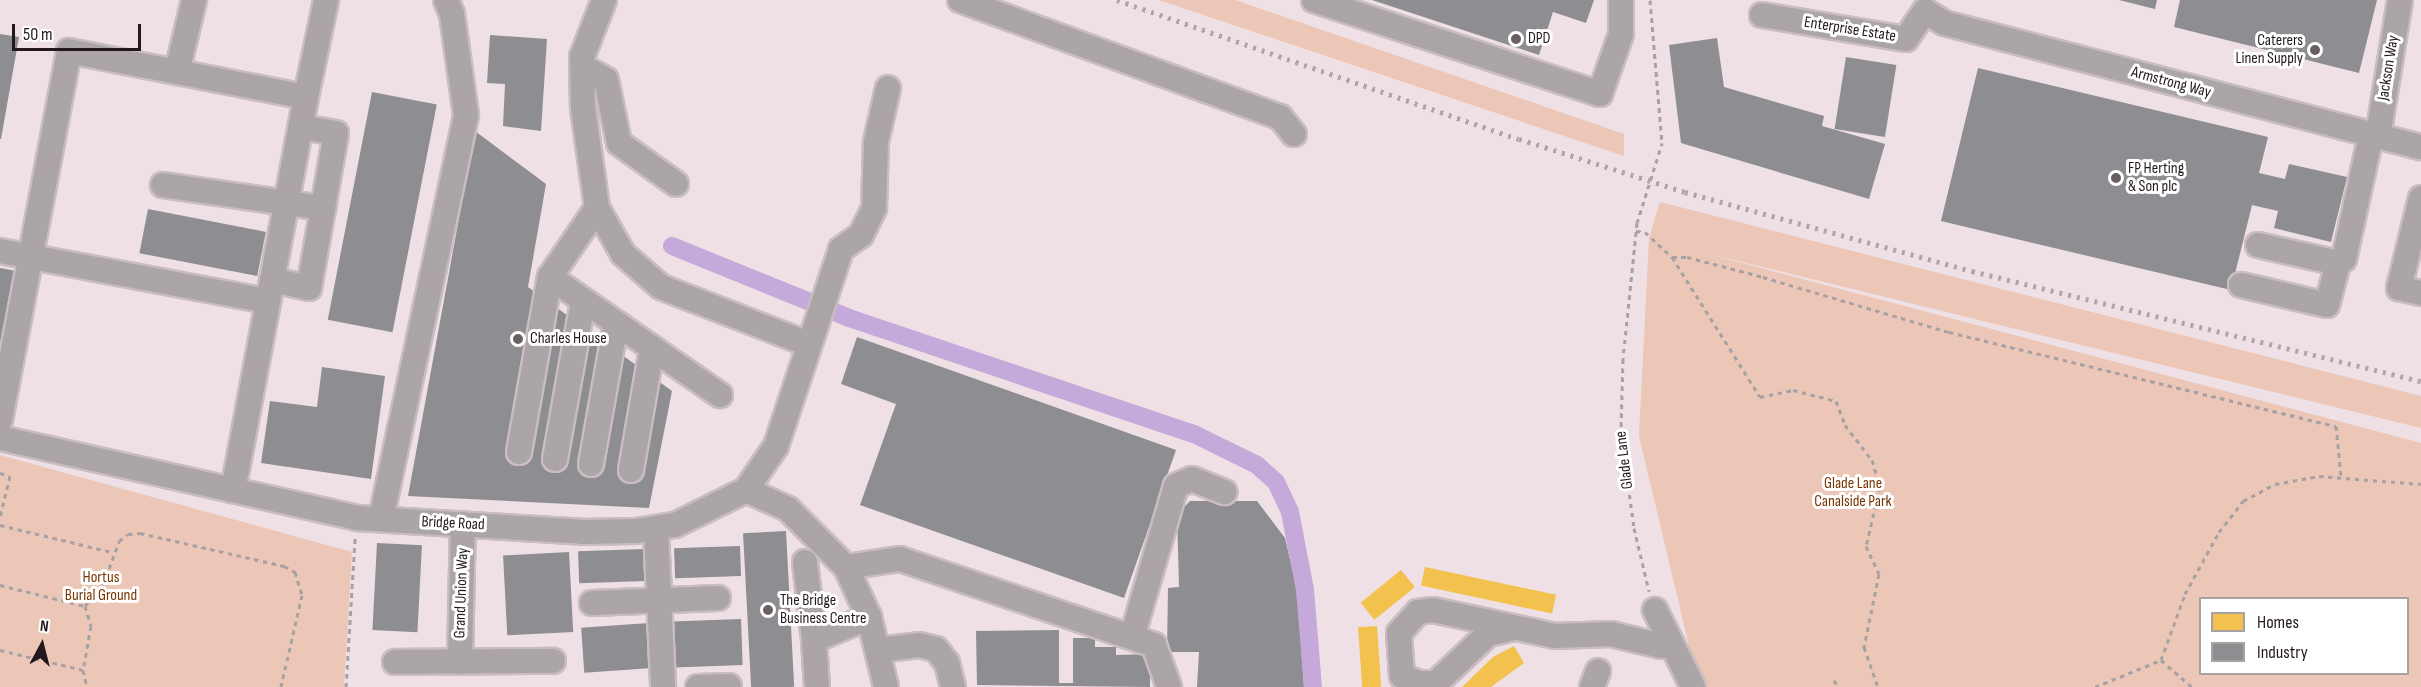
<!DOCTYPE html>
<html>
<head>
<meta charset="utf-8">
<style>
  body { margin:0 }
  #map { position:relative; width:2421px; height:687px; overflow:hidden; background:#eee0e4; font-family:"Sofia Sans Condensed",sans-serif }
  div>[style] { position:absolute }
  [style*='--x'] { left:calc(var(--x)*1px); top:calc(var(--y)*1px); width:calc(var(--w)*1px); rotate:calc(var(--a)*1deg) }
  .green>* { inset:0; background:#ecc6b6 }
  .homes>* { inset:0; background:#f2c14e; transform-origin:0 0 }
  .industry>* { inset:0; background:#8d8d92; transform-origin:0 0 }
  .canal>* { height:18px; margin:-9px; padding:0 9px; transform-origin:9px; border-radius:9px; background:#c5a9da }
  .path>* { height:3px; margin-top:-1.5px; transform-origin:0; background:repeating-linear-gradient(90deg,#a7a1a3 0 4.5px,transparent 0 9px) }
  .roads { filter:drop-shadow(2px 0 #c9bdc1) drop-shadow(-2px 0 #c9bdc1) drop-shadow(0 2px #c9bdc1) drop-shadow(0 -2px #c9bdc1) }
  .minor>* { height:24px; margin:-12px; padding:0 12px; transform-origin:12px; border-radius:12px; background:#aba5a8 }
  .rail>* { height:4.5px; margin-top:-2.25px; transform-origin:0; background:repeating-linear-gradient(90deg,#ada5a8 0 3px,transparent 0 9px) }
  .path-bridge>* { height:3px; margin-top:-1.5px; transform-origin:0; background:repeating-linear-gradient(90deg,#a7a1a3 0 4.5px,transparent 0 9px) }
  .dots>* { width:16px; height:16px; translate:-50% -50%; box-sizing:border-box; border:3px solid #fff; border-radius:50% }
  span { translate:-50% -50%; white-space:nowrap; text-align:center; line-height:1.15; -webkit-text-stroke:6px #fff; paint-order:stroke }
  .street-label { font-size:16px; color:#23191c }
  .poi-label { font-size:16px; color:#23191c }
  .left { translate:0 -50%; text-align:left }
  .right { translate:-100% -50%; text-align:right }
  .park-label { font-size:16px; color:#763502 }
  .legend { position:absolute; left:2199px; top:597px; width:210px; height:78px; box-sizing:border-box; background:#fff; border:2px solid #a7a3a4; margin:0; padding:8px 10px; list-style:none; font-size:18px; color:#23191c }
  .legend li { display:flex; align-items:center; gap:12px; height:30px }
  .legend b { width:30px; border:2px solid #a7a3a4 }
  .north { position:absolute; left:12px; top:615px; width:60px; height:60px; -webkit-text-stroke:4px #fff; paint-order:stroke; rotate:7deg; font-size:16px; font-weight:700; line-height:24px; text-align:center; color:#23191c }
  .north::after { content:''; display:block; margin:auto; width:21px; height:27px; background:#23191c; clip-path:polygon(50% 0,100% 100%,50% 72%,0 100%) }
  .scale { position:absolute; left:12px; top:24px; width:129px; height:27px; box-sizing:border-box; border:3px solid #23191c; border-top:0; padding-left:8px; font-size:18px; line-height:21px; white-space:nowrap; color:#23191c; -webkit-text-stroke:4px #fff; paint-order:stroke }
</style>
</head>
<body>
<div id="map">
  <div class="green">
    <div style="clip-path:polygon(1159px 0,1235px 0,1624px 134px,1624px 156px)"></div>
    <div style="clip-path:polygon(evenodd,1660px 202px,2421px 396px,2421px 428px,1697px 251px,2421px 443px,2421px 687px,1703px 687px,1696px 675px,1639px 436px,1649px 238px,1660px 202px,2200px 598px,2408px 598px,2408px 674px,2200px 674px,2200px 598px)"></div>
    <div style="clip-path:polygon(0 455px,352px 552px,344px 687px,0 687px)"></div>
  </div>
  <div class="homes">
    <div style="left:1425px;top:567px;width:134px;height:19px;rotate:12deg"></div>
    <div style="left:1401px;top:570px;width:22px;height:52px;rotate:51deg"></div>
    <div style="left:1377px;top:626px;width:61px;height:19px;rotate:86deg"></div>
    <div style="clip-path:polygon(1514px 646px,1524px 663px,1491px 687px,1462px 687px,1493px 657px)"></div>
  </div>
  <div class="industry">
    <div style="clip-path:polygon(1372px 0,1594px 0,1586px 23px,1553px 12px,1539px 55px)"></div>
    <div style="clip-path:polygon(2119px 0,2157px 0,2155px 9px)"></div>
    <div style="clip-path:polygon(2180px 0,2377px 0,2359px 73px,2174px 27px)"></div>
    <div style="clip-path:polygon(0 34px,19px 37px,1px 139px,0 139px)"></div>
    <div style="clip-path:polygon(490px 35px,547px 39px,541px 131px,503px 126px,505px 84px,487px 83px)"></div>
    <div style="clip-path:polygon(1717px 38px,1724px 87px,1824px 116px,1822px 126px,1885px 144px,1869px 199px,1681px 143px,1669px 45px)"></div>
    <div style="left:1846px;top:57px;width:51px;height:73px;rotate:9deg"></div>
    <div style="clip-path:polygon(1978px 68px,2268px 137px,2259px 173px,2285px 179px,2289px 164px,2347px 177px,2331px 242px,2274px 228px,2278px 211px,2252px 205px,2231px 290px,1941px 221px)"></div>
    <div style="left:372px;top:92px;width:66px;height:232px;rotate:11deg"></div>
    <div style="clip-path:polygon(475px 131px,546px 184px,528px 287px,672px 391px,649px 508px,408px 496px)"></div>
    <div style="left:148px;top:209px;width:120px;height:45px;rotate:11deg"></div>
    <div style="clip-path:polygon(0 268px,17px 271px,0 356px)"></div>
    <div style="clip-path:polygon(857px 337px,1176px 450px,1124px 598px,860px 505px,896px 404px,841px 384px)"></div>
    <div style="clip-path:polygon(322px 367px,385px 376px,371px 479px,261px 463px,270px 401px,317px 407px)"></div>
    <div style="clip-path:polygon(1190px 501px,1257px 501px,1285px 538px,1297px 589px,1304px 687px,1197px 687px,1199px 652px,1167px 652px,1168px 588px,1179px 587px,1177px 514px)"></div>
    <div style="left:786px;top:531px;width:156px;height:43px;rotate:87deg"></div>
    <div style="left:377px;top:543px;width:45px;height:87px;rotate:3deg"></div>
    <div style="left:740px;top:546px;width:30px;height:66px;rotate:88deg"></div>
    <div style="left:644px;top:549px;width:32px;height:66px;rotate:88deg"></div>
    <div style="left:569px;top:552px;width:80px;height:66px;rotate:87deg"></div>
    <div style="left:741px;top:619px;width:46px;height:69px;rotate:88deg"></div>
    <div style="left:649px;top:623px;width:45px;height:68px;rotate:86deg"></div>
    <div style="clip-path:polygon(1059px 630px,1059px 683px,1073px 683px,1073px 638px,1095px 638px,1095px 647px,1116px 647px,1116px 655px,1150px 654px,1150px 687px,977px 685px,976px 631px)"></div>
  </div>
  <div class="canal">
    <div style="--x:672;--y:246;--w:191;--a:22.1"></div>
    <div style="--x:849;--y:318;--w:364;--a:18.6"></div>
    <div style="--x:1194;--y:434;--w:70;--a:26.2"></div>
    <div style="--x:1257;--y:465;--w:25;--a:42"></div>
    <div style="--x:1276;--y:482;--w:33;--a:65"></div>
    <div style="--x:1290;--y:512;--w:79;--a:79.1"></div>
    <div style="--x:1305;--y:590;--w:97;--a:85.3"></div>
  </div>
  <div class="path">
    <div style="--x:1650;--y:0;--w:144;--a:85.2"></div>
    <div style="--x:1637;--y:223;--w:137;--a:95.9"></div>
    <div style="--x:1623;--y:359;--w:73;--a:91.6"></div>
    <div style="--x:1621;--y:432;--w:97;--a:82.3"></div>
    <div style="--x:1634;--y:528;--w:65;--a:76.6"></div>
    <div style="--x:1636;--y:231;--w:9;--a:6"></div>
    <div style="--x:1645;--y:232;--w:37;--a:43"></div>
    <div style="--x:1672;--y:257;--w:165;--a:57.8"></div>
    <div style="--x:1760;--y:397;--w:34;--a:-12"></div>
    <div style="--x:1793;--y:390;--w:44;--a:14.3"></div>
    <div style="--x:1836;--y:401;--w:26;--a:69"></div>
    <div style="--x:1845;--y:425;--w:44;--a:52.4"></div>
    <div style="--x:1872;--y:460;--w:28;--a:73"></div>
    <div style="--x:1880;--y:487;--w:61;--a:103.3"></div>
    <div style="--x:1866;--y:546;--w:31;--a:65"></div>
    <div style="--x:1879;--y:574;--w:75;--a:101.6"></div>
    <div style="--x:1864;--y:647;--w:42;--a:70.7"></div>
    <div style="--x:1672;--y:257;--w:15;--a:0"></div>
    <div style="--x:1687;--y:257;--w:79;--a:14.7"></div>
    <div style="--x:1763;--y:277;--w:194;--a:16.5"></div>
    <div style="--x:1949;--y:332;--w:398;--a:13.7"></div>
    <div style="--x:2336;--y:426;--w:49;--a:84.2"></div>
    <div style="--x:0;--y:473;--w:10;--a:17"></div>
    <div style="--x:10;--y:476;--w:42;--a:103.7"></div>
    <div style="--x:0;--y:525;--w:115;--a:13.6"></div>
    <div style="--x:0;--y:585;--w:88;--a:13.9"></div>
    <div style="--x:85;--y:606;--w:36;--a:-54"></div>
    <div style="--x:106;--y:577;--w:38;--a:-70"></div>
    <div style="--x:119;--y:541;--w:11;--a:-38"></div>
    <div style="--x:128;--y:534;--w:12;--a:-5"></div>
    <div style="--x:140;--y:533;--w:148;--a:12.9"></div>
    <div style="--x:284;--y:566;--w:13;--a:29"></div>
    <div style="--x:295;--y:572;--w:24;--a:73"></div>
    <div style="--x:302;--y:595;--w:94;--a:102.9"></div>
    <div style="--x:85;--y:606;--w:21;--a:73"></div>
    <div style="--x:91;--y:626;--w:45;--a:100.3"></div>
    <div style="--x:83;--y:670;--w:17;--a:77"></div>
    <div style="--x:0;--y:650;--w:85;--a:13.5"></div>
    <div style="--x:2161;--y:660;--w:70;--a:-70"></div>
    <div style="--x:2185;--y:594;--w:71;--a:-61.3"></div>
    <div style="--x:2219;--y:532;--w:39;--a:-52"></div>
    <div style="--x:2243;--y:501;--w:36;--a:-28"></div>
    <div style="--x:2275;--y:484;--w:45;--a:-10.3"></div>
    <div style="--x:2319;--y:476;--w:102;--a:4.5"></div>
    <div style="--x:1834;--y:680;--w:8;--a:60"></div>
    <div style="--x:346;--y:687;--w:149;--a:-86.5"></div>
    <div style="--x:2095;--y:687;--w:71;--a:-22.2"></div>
    <div style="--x:2161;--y:660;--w:41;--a:41.1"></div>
  </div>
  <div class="roads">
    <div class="minor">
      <div style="--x:604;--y:0;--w:61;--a:111.1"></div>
      <div style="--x:582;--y:57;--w:51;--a:88.9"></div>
      <div style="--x:583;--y:108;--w:101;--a:82"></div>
      <div style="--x:597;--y:208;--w:53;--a:60.5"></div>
      <div style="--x:623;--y:254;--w:50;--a:41"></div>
      <div style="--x:661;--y:287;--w:158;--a:21.2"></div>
      <div style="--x:960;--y:0;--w:341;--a:20.1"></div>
      <div style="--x:1280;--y:117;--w:22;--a:51"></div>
      <div style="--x:1314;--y:0;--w:301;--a:18.2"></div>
      <div style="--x:1600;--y:94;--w:64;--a:-70.7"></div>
      <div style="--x:1621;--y:34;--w:34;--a:-90"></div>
      <div style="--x:1925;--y:11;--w:22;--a:32"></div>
      <div style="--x:1944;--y:23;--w:493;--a:14.6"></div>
      <div style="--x:1762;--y:15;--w:146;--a:9.5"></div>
      <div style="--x:1906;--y:39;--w:34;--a:-56"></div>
      <div style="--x:583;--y:67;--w:26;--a:29"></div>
      <div style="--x:606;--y:80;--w:64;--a:78.3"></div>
      <div style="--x:619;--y:143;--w:70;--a:35.7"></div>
      <div style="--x:177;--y:72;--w:74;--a:-76.7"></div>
      <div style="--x:306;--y:97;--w:99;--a:-78.3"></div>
      <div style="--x:2378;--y:136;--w:138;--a:-80.8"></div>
      <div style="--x:163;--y:185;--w:162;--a:8.2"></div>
      <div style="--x:2421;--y:198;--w:93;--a:103.7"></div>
      <div style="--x:2399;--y:288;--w:23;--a:13"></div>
      <div style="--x:597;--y:208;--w:83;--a:124.3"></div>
      <div style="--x:550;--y:277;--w:207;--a:34.8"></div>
      <div style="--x:2258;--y:245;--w:82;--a:12.7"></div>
      <div style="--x:2338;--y:263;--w:7;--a:-34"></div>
      <div style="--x:2344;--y:259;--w:127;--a:-77.7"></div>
      <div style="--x:0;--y:251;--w:273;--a:10.6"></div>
      <div style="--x:272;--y:280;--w:38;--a:12"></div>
      <div style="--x:309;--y:288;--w:157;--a:-80.1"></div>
      <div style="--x:336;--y:133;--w:36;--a:-170"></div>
      <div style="--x:2241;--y:285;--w:88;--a:13.1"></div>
      <div style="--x:2327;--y:305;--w:43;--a:-75.3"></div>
      <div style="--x:0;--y:420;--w:375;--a:-79.4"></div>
      <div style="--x:69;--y:51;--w:241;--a:11"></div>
      <div style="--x:306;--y:97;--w:400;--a:100.5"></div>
      <div style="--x:0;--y:438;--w:366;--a:12.6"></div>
      <div style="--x:357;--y:518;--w:226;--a:3.5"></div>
      <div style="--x:583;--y:532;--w:53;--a:-1.1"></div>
      <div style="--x:636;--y:531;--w:39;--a:-9"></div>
      <div style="--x:675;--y:525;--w:79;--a:-26.2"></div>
      <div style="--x:746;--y:490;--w:53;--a:-55.7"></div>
      <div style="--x:776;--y:446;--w:207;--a:-71.7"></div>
      <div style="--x:841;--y:249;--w:24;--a:-35"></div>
      <div style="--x:861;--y:235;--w:30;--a:-64"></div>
      <div style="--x:874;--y:208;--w:66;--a:-88.3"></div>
      <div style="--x:876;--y:142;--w:55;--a:-77.5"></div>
      <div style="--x:519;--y:452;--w:178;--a:-80"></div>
      <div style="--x:555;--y:459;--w:159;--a:-79.9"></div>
      <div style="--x:591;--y:464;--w:143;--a:-79.9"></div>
      <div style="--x:631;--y:470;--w:124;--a:-80.2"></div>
      <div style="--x:746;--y:490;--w:46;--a:24.3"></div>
      <div style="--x:788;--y:509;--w:82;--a:45"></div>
      <div style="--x:846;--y:567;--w:55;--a:65.3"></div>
      <div style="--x:869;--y:617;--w:72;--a:76.3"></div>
      <div style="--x:381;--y:519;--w:413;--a:-78.1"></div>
      <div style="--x:466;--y:115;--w:102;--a:-97.9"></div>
      <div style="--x:452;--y:14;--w:15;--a:-113"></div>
      <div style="--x:656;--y:530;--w:157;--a:87.4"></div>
      <div style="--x:805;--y:562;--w:79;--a:83.4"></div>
      <div style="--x:846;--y:567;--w:55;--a:-8.4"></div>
      <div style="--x:900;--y:559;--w:268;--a:18.7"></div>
      <div style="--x:1154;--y:645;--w:45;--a:70.3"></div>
      <div style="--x:592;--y:603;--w:126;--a:-2.3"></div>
      <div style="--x:1655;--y:610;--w:86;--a:63.7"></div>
      <div style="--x:1514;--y:628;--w:27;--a:167"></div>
      <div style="--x:1488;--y:634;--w:71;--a:136.7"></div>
      <div style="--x:1436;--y:683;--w:17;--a:180"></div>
      <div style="--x:1419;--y:683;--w:18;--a:-158"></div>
      <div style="--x:1402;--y:676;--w:43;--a:-94"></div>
      <div style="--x:1399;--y:633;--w:28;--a:-48"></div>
      <div style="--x:1418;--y:612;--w:15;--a:-8"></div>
      <div style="--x:1433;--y:610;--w:125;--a:12"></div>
      <div style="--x:1555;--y:636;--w:56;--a:-2"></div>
      <div style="--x:1611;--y:634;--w:51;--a:13.5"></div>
      <div style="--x:1661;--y:646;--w:7;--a:-16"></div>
      <div style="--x:1132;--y:637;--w:157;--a:-73.8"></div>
      <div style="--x:1176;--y:486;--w:17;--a:-24"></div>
      <div style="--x:1192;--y:479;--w:35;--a:22"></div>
      <div style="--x:879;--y:650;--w:40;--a:-7.1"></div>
      <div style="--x:919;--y:645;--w:17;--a:13"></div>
      <div style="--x:936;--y:649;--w:18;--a:52"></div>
      <div style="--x:947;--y:663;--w:25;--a:76"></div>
      <div style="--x:395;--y:662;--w:158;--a:-0.4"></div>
      <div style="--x:460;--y:662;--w:138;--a:-88.8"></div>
      <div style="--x:698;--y:687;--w:31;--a:-2"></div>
      <div style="--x:817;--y:687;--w:47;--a:-93.7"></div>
      <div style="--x:814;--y:640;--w:60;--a:-22.7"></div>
      <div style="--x:1592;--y:687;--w:17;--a:-69"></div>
    </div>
  </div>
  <div class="rail">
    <div style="--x:1117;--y:0;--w:425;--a:19.1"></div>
    <div style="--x:1519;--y:139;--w:174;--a:17.7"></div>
    <div style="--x:1685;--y:192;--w:298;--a:15.4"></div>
    <div style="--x:1972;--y:271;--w:462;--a:13.8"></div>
  </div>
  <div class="path-bridge">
    <div style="--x:1637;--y:223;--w:84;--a:-72.6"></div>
  </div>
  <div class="dots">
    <div style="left:1516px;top:39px;background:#6a5f62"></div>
    <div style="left:2315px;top:50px;background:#6a5f62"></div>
    <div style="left:2116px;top:178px;background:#6a5f62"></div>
    <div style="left:518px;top:339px;background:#6a5f62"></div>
    <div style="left:768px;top:610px;background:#6a5f62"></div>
  </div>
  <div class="street-label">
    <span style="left:1850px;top:30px;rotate:9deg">Enterprise Estate</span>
    <span style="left:2389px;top:68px;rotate:-81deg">Jackson Way</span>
    <span style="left:2171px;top:83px;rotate:15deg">Armstrong Way</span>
    <span style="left:1625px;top:460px;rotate:-97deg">Glade Lane</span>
    <span style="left:453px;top:524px;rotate:3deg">Bridge Road</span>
    <span style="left:462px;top:593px;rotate:-88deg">Grand Union Way</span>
  </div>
  <div class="poi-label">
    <span class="left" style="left:1528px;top:39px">DPD</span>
    <span class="right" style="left:2303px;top:50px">Caterers<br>Linen Supply</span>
    <span class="left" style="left:2128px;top:178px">FP Herting<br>&amp; Son plc</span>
    <span class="left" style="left:530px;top:339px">Charles House</span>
    <span class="left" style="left:780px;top:610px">The Bridge<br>Business Centre</span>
  </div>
  <div class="park-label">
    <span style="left:1853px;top:493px">Glade Lane<br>Canalside Park</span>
    <span style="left:101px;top:587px">Hortus<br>Burial Ground</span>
  </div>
  <ul class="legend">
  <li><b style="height:16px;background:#f2c14e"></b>Homes</li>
  <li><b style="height:16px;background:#8d8d92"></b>Industry</li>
  </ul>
  <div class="north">N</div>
  <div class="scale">50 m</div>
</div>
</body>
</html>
